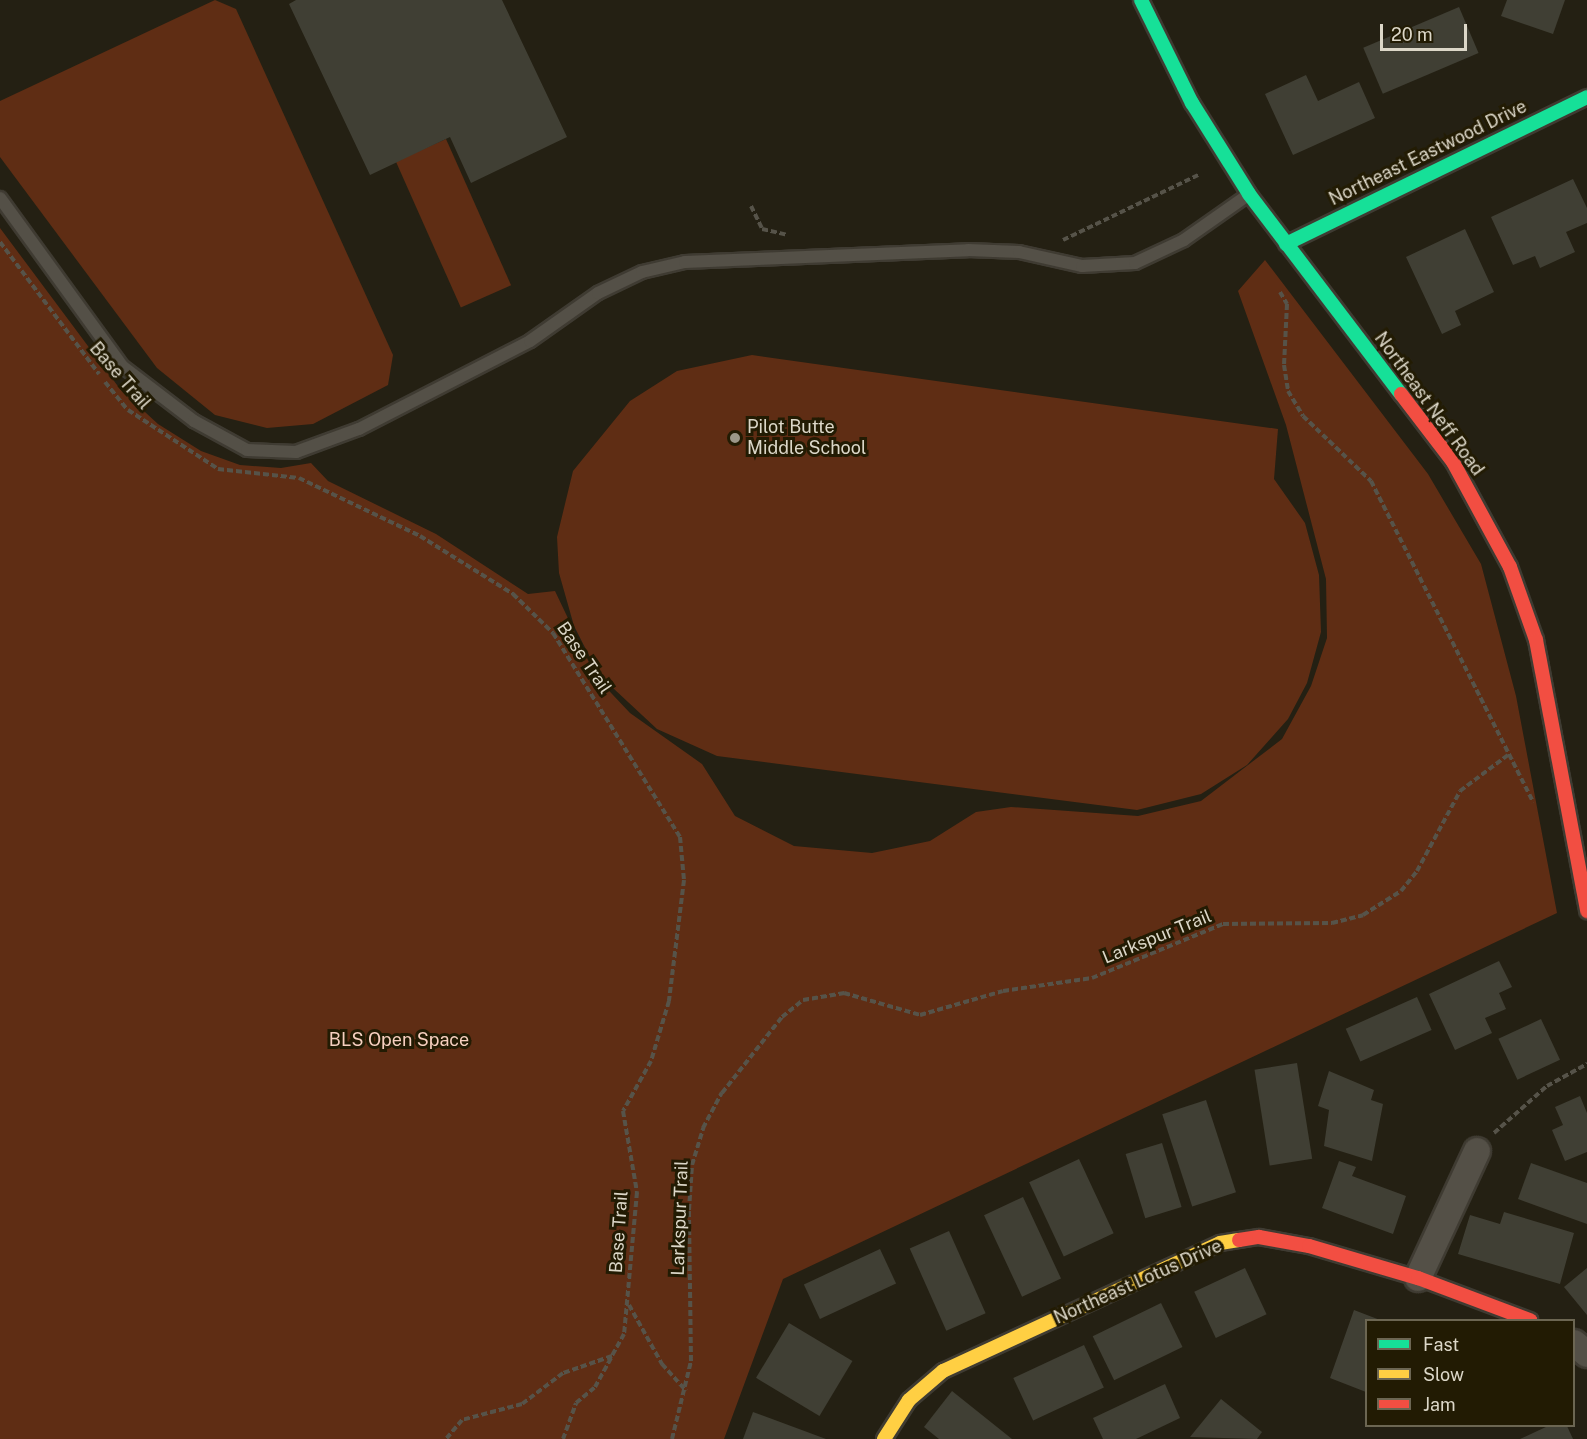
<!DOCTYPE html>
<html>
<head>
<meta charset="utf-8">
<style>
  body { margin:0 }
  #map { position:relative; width:1587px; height:1439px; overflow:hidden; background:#242013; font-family:"Public Sans",sans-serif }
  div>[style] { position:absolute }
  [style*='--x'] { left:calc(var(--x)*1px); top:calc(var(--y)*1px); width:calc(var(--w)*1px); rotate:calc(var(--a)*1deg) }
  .green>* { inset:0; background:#5f2d14; transform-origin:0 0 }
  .building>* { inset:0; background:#403f34; transform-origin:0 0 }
  .path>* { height:4px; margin-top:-2px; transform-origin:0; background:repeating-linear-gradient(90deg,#565349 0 6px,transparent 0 9px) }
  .roads { filter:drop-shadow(2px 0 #3f3b32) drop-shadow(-2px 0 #3f3b32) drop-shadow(0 2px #3f3b32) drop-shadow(0 -2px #3f3b32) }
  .lane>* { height:12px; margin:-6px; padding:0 6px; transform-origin:6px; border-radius:6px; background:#545047 }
  .street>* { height:26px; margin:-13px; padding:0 13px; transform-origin:13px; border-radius:13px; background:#545047 }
  .fast>* { height:14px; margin:-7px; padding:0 7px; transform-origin:7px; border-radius:7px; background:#16e098 }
  .slow>* { height:14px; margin:-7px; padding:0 7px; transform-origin:7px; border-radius:7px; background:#ffcf43 }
  .jam>* { height:14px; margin:-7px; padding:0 7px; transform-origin:7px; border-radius:7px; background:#f24e42 }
  .dots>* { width:16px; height:16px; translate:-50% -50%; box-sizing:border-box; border:3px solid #221b03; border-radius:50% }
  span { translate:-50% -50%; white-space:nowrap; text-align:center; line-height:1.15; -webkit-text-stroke:6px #221b03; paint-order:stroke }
  .street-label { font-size:18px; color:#dcd7c8 }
  .poi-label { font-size:18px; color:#dcd7c8 }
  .left { translate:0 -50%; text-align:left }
  .park-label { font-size:18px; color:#f6cfbf }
  .legend { position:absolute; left:1365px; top:1319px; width:210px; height:108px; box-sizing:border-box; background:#221b03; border:2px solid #6c6652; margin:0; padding:8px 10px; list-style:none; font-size:18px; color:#dcd7c8 }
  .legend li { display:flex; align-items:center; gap:12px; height:30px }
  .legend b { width:30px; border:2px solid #6c6652 }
  .scale { position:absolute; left:1380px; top:24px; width:87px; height:27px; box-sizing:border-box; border:3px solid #dcd7c8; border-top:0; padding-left:8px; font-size:18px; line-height:21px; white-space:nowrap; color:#dcd7c8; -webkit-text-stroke:4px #221b03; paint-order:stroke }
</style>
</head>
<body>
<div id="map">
  <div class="green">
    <div style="clip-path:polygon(215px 0,236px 9px,393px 355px,388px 385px,313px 424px,267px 428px,215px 415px,157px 368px,0 157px,0 101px)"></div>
    <div style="left:446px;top:139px;width:160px;height:55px;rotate:66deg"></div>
    <div style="clip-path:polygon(0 228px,120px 389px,158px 424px,201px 451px,240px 465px,281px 468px,311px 463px,328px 481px,436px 534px,528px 594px,555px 591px,596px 677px,630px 713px,702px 764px,735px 816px,794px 846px,872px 853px,930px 841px,976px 812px,1011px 807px,1138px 816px,1201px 801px,1282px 739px,1311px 686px,1327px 638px,1326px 579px,1286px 425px,1238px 291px,1265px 260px,1428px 474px,1481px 564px,1516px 696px,1557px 913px,783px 1279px,724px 1439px,0 1439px)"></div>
    <div style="clip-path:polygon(752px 355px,1278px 429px,1274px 479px,1305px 523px,1319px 575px,1321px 632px,1307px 683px,1288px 719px,1247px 765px,1201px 794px,1137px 810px,717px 756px,657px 729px,599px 675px,574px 626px,559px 573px,557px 537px,573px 471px,630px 401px,677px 371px)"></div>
  </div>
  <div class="building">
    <div style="clip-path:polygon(296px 0,502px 0,567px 137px,471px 183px,450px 137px,370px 175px,289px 4px)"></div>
    <div style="clip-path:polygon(1507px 0,1565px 0,1553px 34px,1501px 16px)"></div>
    <div style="left:1459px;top:7px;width:50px;height:104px;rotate:67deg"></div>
    <div style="clip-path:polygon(1306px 75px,1318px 101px,1359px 82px,1375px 118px,1293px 155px,1265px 94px)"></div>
    <div style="clip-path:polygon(1573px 179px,1587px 208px,1587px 223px,1566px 232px,1575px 252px,1540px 268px,1535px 256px,1513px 265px,1491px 217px)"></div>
    <div style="clip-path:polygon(1465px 229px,1494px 292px,1455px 311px,1461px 325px,1442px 334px,1406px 257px)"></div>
    <div style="clip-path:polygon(1499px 961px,1512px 987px,1499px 993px,1506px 1009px,1485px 1018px,1492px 1033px,1455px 1050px,1429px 994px)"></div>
    <div style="left:1417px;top:997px;width:36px;height:78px;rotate:66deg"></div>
    <div style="left:1541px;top:1019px;width:45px;height:47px;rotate:65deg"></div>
    <div style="left:1297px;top:1063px;width:97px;height:43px;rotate:81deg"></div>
    <div style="clip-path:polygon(1329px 1071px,1374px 1090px,1371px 1100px,1383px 1104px,1372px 1161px,1324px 1146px,1329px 1110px,1318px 1106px)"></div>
    <div style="clip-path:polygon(1580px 1096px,1587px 1113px,1587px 1152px,1565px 1161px,1552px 1130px,1563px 1125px,1555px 1107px)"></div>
    <div style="left:1206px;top:1100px;width:97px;height:46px;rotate:72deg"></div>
    <div style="left:1162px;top:1143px;width:67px;height:38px;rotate:73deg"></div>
    <div style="left:1079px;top:1159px;width:82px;height:55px;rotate:65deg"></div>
    <div style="clip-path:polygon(1339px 1161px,1356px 1167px,1352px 1176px,1406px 1196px,1393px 1234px,1322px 1208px)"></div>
    <div style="clip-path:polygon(1531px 1163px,1587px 1183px,1587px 1224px,1518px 1199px)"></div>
    <div style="left:1023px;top:1197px;width:90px;height:43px;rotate:65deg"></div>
    <div style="clip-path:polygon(1504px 1212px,1574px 1233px,1560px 1284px,1458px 1254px,1470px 1215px,1500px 1224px)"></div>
    <div style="left:949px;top:1231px;width:90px;height:43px;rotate:66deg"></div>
    <div style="left:880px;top:1249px;width:38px;height:84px;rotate:65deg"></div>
    <div style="left:1245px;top:1268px;width:51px;height:56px;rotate:65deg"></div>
    <div style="clip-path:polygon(1587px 1268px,1587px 1315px,1564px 1287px)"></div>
    <div style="left:1161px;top:1303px;width:49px;height:76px;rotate:64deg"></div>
    <div style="clip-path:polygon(1354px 1310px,1380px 1320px,1366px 1320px,1366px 1392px,1330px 1378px)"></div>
    <div style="left:789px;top:1323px;width:74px;height:64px;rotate:31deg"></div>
    <div style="left:1084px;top:1345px;width:47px;height:78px;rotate:65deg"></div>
    <div style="clip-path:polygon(1165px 1384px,1180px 1418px,1136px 1439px,1103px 1439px,1093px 1418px)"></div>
    <div style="clip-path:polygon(952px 1391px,1012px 1439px,939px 1439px,924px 1427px)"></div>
    <div style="clip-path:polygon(1221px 1399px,1262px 1432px,1257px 1439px,1190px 1437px)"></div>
    <div style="clip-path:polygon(753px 1412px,826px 1439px,743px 1439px)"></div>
    <div style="clip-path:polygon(1548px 1426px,1567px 1426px,1573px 1439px,1520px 1439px)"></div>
  </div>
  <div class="path">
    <div style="--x:751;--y:206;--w:25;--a:64"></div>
    <div style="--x:762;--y:229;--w:26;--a:13"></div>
    <div style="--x:1063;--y:240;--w:150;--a:-25.7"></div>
    <div style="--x:0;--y:242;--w:165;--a:53.1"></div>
    <div style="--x:1280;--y:292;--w:14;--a:60"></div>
    <div style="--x:1287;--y:304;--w:61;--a:92.8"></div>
    <div style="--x:1284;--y:365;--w:26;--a:81"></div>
    <div style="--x:1288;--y:391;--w:29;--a:59"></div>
    <div style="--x:1303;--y:416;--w:94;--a:43.7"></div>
    <div style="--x:1371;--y:481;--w:360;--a:63.2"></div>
    <div style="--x:105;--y:382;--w:36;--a:51"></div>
    <div style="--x:128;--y:410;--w:108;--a:33.2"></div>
    <div style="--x:218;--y:469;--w:81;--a:6.3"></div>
    <div style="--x:299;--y:478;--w:134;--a:25.6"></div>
    <div style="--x:420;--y:536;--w:110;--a:31.9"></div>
    <div style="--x:513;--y:594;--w:56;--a:44.3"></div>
    <div style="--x:553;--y:633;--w:240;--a:58.1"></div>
    <div style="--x:680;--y:837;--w:43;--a:84.7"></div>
    <div style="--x:684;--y:880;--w:122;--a:97.1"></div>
    <div style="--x:669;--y:1001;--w:63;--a:106.7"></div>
    <div style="--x:651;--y:1061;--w:57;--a:119.2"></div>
    <div style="--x:623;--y:1111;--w:82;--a:80.2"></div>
    <div style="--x:637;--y:1192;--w:143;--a:95.2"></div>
    <div style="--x:624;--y:1334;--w:25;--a:119"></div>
    <div style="--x:612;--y:1356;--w:52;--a:160.9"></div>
    <div style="--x:563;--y:1373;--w:51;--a:142.9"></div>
    <div style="--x:522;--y:1404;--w:62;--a:165.1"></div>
    <div style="--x:462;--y:1420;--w:25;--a:130"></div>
    <div style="--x:1494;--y:1133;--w:71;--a:-41.6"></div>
    <div style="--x:1547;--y:1086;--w:46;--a:-28.8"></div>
    <div style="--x:629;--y:1305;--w:68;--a:60.8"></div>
    <div style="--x:662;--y:1364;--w:36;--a:48"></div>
    <div style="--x:563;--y:1439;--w:38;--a:-70"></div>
    <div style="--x:576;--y:1403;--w:25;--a:-40"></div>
    <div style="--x:595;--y:1387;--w:35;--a:-61"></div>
    <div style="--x:672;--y:1439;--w:80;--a:-76.3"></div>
    <div style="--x:691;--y:1361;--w:151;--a:-90.8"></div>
    <div style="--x:689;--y:1210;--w:45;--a:-86.2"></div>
    <div style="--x:692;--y:1165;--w:39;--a:-73"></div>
    <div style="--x:703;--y:1128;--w:40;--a:-62"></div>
    <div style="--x:722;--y:1093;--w:97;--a:-51.7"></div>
    <div style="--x:782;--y:1017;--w:27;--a:-39"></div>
    <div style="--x:803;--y:1000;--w:42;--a:-9.7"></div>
    <div style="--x:844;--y:993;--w:79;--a:16.1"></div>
    <div style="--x:920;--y:1015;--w:86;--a:-16.1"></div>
    <div style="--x:1003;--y:991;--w:90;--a:-8.3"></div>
    <div style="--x:1092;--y:978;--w:142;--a:-22.4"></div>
    <div style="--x:1223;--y:924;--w:109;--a:-0.5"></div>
    <div style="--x:1332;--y:923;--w:32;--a:-14"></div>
    <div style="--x:1363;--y:915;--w:45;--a:-32.3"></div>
    <div style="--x:1401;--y:891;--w:26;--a:-51"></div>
    <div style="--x:1417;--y:871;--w:91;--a:-61.7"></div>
    <div style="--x:1460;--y:791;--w:60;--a:-36.9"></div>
  </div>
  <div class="roads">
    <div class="lane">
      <div style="--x:0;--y:198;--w:208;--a:54"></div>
      <div style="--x:122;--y:366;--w:91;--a:37.4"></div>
      <div style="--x:194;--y:421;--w:60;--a:28.7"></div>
      <div style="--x:247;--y:450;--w:49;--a:2.3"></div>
      <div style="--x:296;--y:452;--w:67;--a:-20.1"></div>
      <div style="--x:359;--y:429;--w:192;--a:-27.2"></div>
      <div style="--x:530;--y:341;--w:83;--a:-35.2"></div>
      <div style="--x:598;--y:293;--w:49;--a:-25.5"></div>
      <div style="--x:642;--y:272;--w:44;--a:-13.1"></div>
      <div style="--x:685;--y:262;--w:283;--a:-2.4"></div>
      <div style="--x:968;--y:250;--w:51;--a:2.2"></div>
      <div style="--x:1019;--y:252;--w:65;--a:12.5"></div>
      <div style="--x:1082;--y:266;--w:53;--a:-3.2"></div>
      <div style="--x:1135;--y:263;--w:54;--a:-25.1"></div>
      <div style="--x:1184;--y:240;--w:78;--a:-35.1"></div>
    </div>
    <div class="street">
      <div style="--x:1418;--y:1278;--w:140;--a:-65.1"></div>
      <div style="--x:1574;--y:1343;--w:17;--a:40"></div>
    </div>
    <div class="fast">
      <div style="--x:1141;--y:0;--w:115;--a:63.7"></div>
      <div style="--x:1192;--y:103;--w:107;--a:57.9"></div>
      <div style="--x:1249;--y:194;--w:251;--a:52.8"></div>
      <div style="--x:1286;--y:244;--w:335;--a:-26"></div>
    </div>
    <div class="slow">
      <div style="--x:884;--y:1439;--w:46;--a:-57.3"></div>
      <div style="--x:909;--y:1400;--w:45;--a:-40.5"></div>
      <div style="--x:943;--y:1371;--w:305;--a:-24.8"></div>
      <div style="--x:1220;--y:1243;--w:19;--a:-9"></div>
    </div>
    <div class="jam">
      <div style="--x:1401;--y:394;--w:86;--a:52.6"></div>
      <div style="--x:1453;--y:462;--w:119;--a:61.5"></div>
      <div style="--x:1510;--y:567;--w:77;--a:70.4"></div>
      <div style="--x:1536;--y:640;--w:276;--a:79.3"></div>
      <div style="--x:1239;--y:1240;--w:20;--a:-9"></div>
      <div style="--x:1259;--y:1237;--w:51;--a:10.2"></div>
      <div style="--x:1309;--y:1246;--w:114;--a:16.4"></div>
      <div style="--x:1418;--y:1278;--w:120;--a:20.6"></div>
    </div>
  </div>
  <div class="dots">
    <div style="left:735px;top:438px;background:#9c9789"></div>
  </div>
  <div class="street-label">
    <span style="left:1428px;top:153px;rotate:-26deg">Northeast Eastwood Drive</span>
    <span style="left:120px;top:376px;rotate:49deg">Base Trail</span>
    <span style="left:1429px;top:404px;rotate:54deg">Northeast Neff Road</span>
    <span style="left:584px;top:658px;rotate:56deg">Base Trail</span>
    <span style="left:1157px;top:937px;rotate:-22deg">Larkspur Trail</span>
    <span style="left:680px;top:1218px;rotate:-88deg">Larkspur Trail</span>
    <span style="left:619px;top:1232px;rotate:-86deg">Base Trail</span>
    <span style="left:1138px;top:1282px;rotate:-24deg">Northeast Lotus Drive</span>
  </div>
  <div class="poi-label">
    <span class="left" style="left:747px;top:438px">Pilot Butte<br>Middle School</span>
  </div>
  <div class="park-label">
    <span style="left:399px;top:1040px">BLS Open Space</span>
  </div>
  <ul class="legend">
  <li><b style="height:8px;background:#16e098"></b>Fast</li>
  <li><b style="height:8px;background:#ffcf43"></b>Slow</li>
  <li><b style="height:8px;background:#f24e42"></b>Jam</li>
  </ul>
  <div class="scale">20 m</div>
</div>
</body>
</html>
